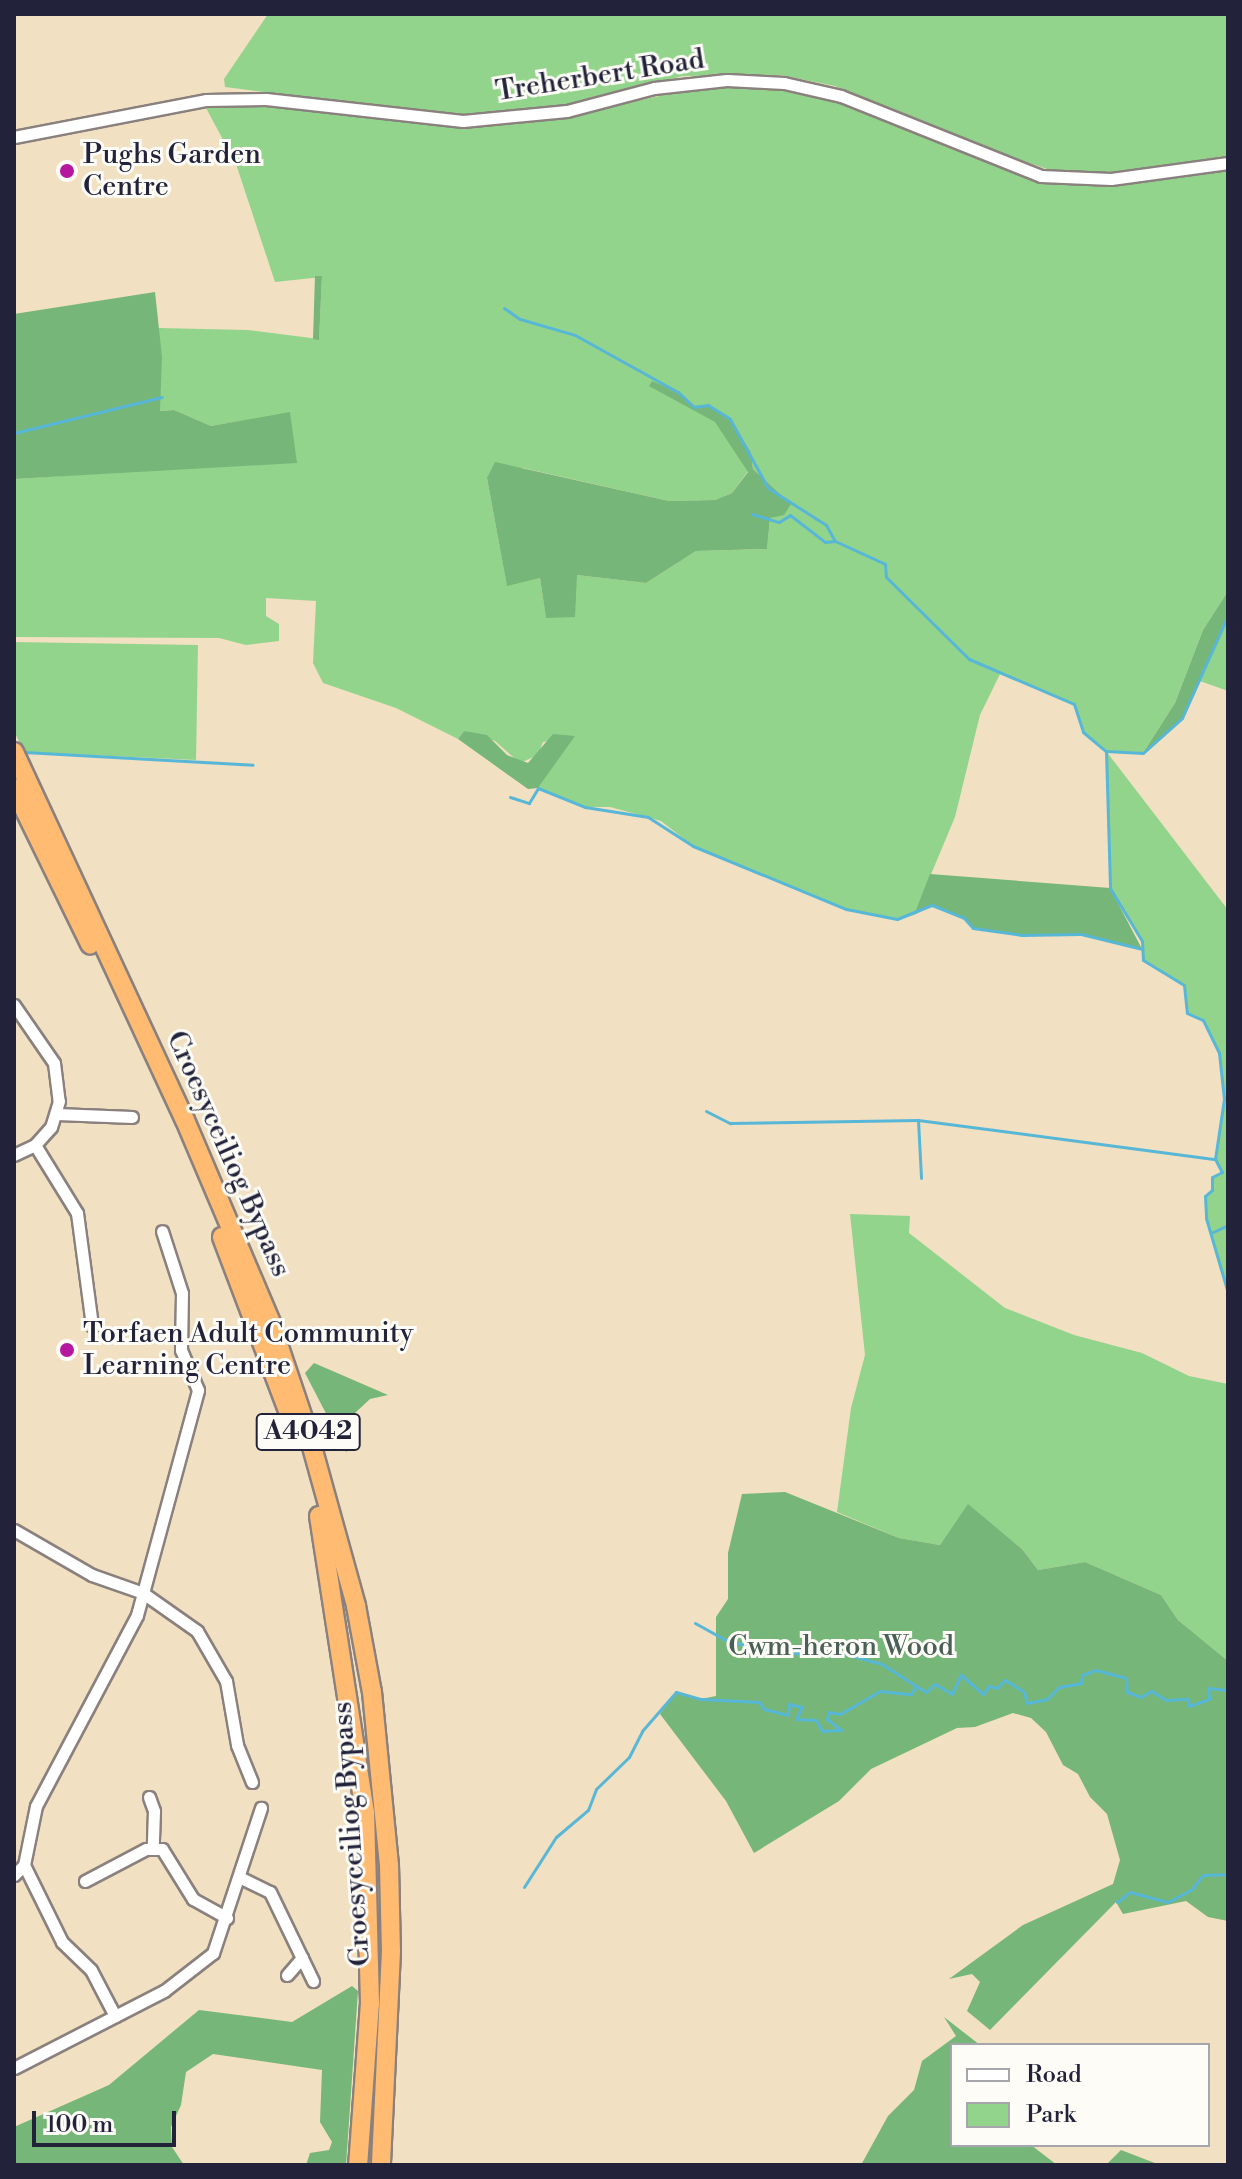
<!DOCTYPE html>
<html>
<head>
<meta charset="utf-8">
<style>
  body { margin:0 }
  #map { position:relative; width:1242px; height:2179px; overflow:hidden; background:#f1e0c1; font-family:"Libre Bodoni",serif }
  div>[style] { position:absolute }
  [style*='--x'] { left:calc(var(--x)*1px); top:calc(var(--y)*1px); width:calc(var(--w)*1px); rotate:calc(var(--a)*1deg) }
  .green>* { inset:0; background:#93d48c }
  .forest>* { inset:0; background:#76b678 }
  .stream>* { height:3px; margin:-1.5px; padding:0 1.5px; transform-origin:1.5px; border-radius:1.5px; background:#58b7d7 }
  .roads { filter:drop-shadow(2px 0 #8a817e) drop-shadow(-2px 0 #8a817e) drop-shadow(0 2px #8a817e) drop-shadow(0 -2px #8a817e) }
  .minor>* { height:11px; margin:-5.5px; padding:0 5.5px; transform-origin:5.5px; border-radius:5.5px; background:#fff }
  .trunk>* { height:18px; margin:-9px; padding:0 9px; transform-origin:9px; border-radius:9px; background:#ffbb71 }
  .dots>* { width:22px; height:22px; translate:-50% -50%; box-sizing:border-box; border:4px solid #fdfcf7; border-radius:50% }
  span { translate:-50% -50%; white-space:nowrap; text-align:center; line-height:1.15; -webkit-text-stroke:6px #fdfcf7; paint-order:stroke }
  .shield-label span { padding:2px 6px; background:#fdfcf7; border:2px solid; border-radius:6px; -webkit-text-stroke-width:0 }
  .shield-label { font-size:26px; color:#22223b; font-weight:700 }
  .street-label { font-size:28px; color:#22223b }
  .poi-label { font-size:28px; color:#22223b }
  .left { translate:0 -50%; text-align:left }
  .park-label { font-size:28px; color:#4a6057 }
  .frame { position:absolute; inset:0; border:16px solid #22223b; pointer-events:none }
  .legend { position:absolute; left:950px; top:2043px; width:260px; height:104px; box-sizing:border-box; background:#fdfcf7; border:2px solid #a5a5ac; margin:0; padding:10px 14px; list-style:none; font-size:24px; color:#22223b }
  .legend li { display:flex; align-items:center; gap:16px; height:40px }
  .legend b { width:40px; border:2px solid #a5a5ac }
  .scale { position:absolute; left:32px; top:2111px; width:144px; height:36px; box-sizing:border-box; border:4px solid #22223b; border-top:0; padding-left:10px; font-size:24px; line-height:28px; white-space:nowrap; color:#22223b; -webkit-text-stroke:6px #fdfcf7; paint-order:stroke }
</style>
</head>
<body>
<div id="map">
  <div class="green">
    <div style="clip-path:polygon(268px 14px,1228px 14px,1228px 157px,1142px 171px,1062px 174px,940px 133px,835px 86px,780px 75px,683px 76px,553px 108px,477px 115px,439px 115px,225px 87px,224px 79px)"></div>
    <div style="clip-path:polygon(evenodd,705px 86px,771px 87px,836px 98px,949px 148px,1051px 183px,1135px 184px,1228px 169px,1228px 591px,1203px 630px,1175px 703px,1143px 753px,1106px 751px,1228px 910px,1228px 1293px,1206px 1218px,1205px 1196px,1212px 1190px,1212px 1177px,1222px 1172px,1215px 1159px,1224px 1099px,1219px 1053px,1203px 1020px,1187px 1013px,1184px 985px,1143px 960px,1142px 941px,1110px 888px,1106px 751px,1083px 732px,1074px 704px,1000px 674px,980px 715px,955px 817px,914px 915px,897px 919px,846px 909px,738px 866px,693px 846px,661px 821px,610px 807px,585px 807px,538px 788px,574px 736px,543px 742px,538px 755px,520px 763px,495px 741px,464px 731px,458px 739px,396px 708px,323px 683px,313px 663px,316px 601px,266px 598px,266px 616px,279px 624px,279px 641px,246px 645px,219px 638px,14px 637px,14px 479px,123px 472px,291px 429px,290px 413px,211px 426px,174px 410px,159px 411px,159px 328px,248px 330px,319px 339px,322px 277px,275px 282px,236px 164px,206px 108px,269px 105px,451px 127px,546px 121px,705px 86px,678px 392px,694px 407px,730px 419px,751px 452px,753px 469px,791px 504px,770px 518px,767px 549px,696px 551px,646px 583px,577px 575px,546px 617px,540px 578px,507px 585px,487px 478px,523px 468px,669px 501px,715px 500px,732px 493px,748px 471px,742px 458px,715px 421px,666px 393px,678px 392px)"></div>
    <div style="clip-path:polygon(1228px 615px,1228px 691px,1197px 680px)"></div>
    <div style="clip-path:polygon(14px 642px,198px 645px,196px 760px,24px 752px,14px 731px)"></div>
    <div style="clip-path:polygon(850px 1214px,910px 1216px,909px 1233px,1005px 1308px,1074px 1335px,1142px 1353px,1189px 1376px,1228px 1384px,1228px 1661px,1178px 1620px,1161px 1595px,1085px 1562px,1038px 1570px,1022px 1549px,968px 1505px,940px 1545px,899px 1538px,837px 1512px,851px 1408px,865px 1355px)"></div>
  </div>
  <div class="forest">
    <div style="clip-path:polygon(315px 276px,322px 276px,319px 340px,313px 339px)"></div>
    <div style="clip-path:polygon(155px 292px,162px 357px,160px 411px,174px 410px,211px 426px,290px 412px,297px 463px,14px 479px,14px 314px)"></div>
    <div style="clip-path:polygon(652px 381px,678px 392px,694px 406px,708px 405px,730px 419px,751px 452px,753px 469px,791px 504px,784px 515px,770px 518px,767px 549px,696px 551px,646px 583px,577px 575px,575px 617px,546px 618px,540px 578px,507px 586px,487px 478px,495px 462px,669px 501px,715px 500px,732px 493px,748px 472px,715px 422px,649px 386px)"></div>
    <div style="clip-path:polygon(1228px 591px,1228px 615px,1182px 718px,1143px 753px,1175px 703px,1203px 630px)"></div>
    <div style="clip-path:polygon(464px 731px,487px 735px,507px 755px,528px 763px,553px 734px,575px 736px,538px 788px,528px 789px,458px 739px)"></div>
    <div style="clip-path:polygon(930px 874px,1110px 888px,1142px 949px,1081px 934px,1022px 935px,973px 928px,964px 918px,932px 905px,914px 915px)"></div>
    <div style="clip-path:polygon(314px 1363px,388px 1395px,370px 1399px,355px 1413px,355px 1446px,346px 1452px,305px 1373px)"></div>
    <div style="clip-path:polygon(785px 1492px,899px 1538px,940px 1545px,968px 1504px,1022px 1549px,1038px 1570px,1085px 1562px,1161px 1595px,1178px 1620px,1228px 1661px,1228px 1921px,1208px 1917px,1186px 1901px,1123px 1914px,1116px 1902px,990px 2030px,967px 2011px,980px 1982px,972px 1974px,949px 1979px,1023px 1925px,1113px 1884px,1120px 1860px,1107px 1814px,1090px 1797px,1078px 1774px,1063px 1765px,1046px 1732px,1031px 1718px,1013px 1713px,975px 1727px,957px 1728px,871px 1769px,839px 1801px,754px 1853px,726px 1801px,660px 1714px,676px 1692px,701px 1699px,716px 1696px,716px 1617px,728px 1599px,728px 1553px,742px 1494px)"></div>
    <div style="clip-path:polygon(352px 1986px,358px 1991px,346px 2165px,306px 2165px,310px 2153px,329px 2150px,332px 2142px,320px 2122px,322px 2070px,213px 2054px,186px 2072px,181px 2105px,171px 2127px,172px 2147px,184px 2165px,14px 2165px,14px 2127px,109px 2085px,199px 2010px,292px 2022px)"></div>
    <div style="clip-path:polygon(944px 2017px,980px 2045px,952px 2045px,952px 2145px,1031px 2145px,1057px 2165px,861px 2165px,888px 2116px,914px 2090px,922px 2061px,956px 2036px)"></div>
    <div style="clip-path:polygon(1121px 2150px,1160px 2165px,1106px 2165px)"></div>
  </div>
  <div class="stream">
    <div style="--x:504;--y:308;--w:19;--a:35"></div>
    <div style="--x:520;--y:319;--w:57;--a:16.2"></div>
    <div style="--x:575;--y:335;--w:118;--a:29"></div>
    <div style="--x:678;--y:392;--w:22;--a:43"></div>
    <div style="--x:694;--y:407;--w:14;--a:-8"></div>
    <div style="--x:708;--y:405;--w:26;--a:32"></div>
    <div style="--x:730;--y:419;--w:79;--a:61.2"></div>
    <div style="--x:768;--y:488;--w:69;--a:32.5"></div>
    <div style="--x:826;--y:525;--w:18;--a:61"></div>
    <div style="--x:835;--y:541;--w:55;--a:24.7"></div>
    <div style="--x:885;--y:564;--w:13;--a:86"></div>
    <div style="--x:886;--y:577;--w:117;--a:44.7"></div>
    <div style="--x:969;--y:659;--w:114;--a:23.2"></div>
    <div style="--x:1074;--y:704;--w:29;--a:72"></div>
    <div style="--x:1083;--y:732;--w:30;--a:40"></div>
    <div style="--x:1106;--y:751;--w:137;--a:88.3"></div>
    <div style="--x:1110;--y:888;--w:62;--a:58.9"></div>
    <div style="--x:1142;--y:941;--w:19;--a:87"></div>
    <div style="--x:1143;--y:960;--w:48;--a:31.4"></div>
    <div style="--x:1184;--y:985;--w:28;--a:84"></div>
    <div style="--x:1187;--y:1013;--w:17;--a:24"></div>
    <div style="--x:1203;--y:1020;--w:37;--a:64"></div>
    <div style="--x:1219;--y:1053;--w:46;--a:83.8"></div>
    <div style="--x:1224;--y:1099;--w:61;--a:98.5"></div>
    <div style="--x:1215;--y:1159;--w:15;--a:62"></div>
    <div style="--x:1222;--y:1172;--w:11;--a:153"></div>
    <div style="--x:1212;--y:1177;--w:13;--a:90"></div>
    <div style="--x:1212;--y:1190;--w:9;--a:139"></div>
    <div style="--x:1205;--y:1196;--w:22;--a:87"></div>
    <div style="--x:1206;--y:1218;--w:78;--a:73.7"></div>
    <div style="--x:14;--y:433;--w:152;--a:-13.7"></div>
    <div style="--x:752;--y:514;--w:28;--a:17"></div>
    <div style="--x:779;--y:522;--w:13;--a:-32"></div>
    <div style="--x:790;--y:515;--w:44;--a:37.6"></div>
    <div style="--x:825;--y:542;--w:10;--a:-6"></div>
    <div style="--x:1106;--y:751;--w:37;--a:3"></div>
    <div style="--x:1143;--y:753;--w:52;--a:-41.9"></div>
    <div style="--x:1182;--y:718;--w:113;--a:-65.9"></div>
    <div style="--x:24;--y:752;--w:229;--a:3.2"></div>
    <div style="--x:510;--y:797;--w:20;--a:18"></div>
    <div style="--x:529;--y:803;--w:17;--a:-59"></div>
    <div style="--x:538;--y:788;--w:51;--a:22"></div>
    <div style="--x:585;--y:807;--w:64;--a:9"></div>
    <div style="--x:648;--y:817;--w:54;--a:32.8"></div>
    <div style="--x:693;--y:846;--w:165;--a:22.4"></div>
    <div style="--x:846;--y:909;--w:52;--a:11.1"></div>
    <div style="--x:897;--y:919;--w:38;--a:-22"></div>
    <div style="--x:932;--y:905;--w:35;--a:22"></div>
    <div style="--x:964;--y:918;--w:13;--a:48"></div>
    <div style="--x:973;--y:928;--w:49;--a:8.1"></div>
    <div style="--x:1022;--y:935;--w:59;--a:-1"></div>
    <div style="--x:1081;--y:934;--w:63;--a:13.8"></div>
    <div style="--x:706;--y:1111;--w:27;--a:27"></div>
    <div style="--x:730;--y:1123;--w:188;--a:-0.9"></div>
    <div style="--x:918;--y:1120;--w:300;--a:7.5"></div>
    <div style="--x:918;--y:1120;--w:58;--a:87"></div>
    <div style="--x:1213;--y:1232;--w:17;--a:-25"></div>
    <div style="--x:695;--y:1623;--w:35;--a:29"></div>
    <div style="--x:726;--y:1640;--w:35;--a:15"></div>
    <div style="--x:760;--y:1649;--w:43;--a:6.6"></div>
    <div style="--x:803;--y:1654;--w:31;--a:-6"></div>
    <div style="--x:834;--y:1651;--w:50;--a:15.2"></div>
    <div style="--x:882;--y:1664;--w:40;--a:32.9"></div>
    <div style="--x:524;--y:1887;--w:59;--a:-57.4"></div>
    <div style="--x:556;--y:1837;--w:42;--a:-40.2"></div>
    <div style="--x:588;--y:1810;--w:22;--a:-69"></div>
    <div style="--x:596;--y:1789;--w:46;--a:-44.1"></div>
    <div style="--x:629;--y:1757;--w:29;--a:-63"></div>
    <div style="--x:642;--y:1731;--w:52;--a:-48.9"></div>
    <div style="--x:676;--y:1692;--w:26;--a:16"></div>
    <div style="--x:701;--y:1699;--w:58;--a:3"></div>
    <div style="--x:759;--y:1702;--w:9;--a:54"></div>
    <div style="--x:764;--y:1709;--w:25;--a:14"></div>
    <div style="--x:788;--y:1715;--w:11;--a:-85"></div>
    <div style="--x:789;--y:1704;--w:13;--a:13"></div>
    <div style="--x:802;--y:1707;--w:13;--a:117"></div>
    <div style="--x:796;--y:1719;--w:20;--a:3"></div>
    <div style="--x:816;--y:1720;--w:13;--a:61"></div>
    <div style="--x:822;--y:1731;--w:19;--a:-3"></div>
    <div style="--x:841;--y:1730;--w:18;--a:-142"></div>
    <div style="--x:827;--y:1719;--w:7;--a:-74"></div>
    <div style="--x:829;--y:1712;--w:11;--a:10"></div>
    <div style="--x:840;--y:1714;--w:46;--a:-29.9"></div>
    <div style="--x:880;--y:1691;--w:31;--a:6"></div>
    <div style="--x:911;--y:1694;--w:9;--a:-58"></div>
    <div style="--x:916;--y:1686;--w:12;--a:31"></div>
    <div style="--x:926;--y:1692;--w:12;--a:-42"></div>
    <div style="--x:935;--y:1684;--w:20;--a:30"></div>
    <div style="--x:952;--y:1694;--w:21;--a:-65"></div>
    <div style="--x:961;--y:1675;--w:29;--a:41"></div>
    <div style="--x:983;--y:1694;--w:10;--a:-53"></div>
    <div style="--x:989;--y:1686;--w:8;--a:14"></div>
    <div style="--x:997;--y:1688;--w:11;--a:-45"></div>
    <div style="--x:1005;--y:1680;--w:22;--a:32"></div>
    <div style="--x:1024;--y:1692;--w:11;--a:75"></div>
    <div style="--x:1027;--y:1703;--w:20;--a:-11"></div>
    <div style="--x:1047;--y:1699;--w:17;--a:-45"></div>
    <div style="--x:1059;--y:1687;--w:22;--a:-10"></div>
    <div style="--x:1081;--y:1683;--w:8;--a:-83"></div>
    <div style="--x:1082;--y:1675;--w:15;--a:-20"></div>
    <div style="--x:1096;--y:1670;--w:31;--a:15"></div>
    <div style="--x:1126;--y:1678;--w:14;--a:86"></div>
    <div style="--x:1127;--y:1692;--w:15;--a:20"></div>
    <div style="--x:1141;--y:1697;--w:12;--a:-31"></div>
    <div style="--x:1151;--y:1691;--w:17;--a:31"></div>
    <div style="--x:1166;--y:1700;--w:22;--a:-3"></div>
    <div style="--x:1188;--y:1699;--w:7;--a:82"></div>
    <div style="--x:1189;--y:1706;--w:21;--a:-19"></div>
    <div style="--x:1209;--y:1699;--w:11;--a:-95"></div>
    <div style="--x:1208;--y:1688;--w:20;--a:6"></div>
    <div style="--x:1117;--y:1902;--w:16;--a:-38"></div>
    <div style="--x:1130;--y:1892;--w:39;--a:15"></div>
    <div style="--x:1168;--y:1902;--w:26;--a:-28"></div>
    <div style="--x:1191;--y:1890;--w:19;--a:-51"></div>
    <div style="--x:1203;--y:1875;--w:25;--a:-2"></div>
  </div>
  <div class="roads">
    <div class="minor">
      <div style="--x:14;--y:137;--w:196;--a:-10.9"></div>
      <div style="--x:206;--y:100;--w:60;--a:-1"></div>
      <div style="--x:266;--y:99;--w:198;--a:6.4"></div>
      <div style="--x:463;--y:121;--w:104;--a:-5.5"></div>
      <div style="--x:567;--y:111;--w:90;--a:-14.8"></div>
      <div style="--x:654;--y:88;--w:73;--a:-6.3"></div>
      <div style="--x:727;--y:80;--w:57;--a:3"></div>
      <div style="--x:784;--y:83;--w:58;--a:12.8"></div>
      <div style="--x:841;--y:96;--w:215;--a:21.8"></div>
      <div style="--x:1041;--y:176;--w:70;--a:2.5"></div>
      <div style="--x:1111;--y:179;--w:118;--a:-7.8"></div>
      <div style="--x:14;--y:1005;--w:70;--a:55.4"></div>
      <div style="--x:54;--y:1063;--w:38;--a:83"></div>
      <div style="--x:59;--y:1101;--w:27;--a:107"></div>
      <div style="--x:51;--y:1127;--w:24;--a:132"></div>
      <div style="--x:35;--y:1145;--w:23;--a:155"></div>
      <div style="--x:57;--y:1114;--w:75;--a:2.3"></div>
      <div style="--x:35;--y:1145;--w:80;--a:58.3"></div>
      <div style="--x:77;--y:1213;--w:114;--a:82.4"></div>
      <div style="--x:14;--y:1530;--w:90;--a:30"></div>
      <div style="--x:92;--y:1575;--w:54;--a:19.4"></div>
      <div style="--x:143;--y:1593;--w:66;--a:35.1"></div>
      <div style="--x:197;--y:1631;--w:58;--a:59.9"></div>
      <div style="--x:226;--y:1681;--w:65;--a:80.2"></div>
      <div style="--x:237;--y:1745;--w:40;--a:68"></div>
      <div style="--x:149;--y:1797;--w:15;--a:70"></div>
      <div style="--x:154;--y:1811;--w:38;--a:92"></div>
      <div style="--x:24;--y:1865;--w:86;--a:63.7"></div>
      <div style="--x:62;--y:1942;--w:40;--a:44"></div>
      <div style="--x:91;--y:1970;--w:52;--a:62.4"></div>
      <div style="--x:14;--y:1875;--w:14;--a:-45"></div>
      <div style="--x:24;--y:1865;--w:60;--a:-78.5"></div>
      <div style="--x:36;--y:1806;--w:216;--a:-62.1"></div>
      <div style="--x:137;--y:1615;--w:233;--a:-74.8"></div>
      <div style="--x:198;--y:1390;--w:43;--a:-113"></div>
      <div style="--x:181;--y:1350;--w:57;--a:-89"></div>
      <div style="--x:182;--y:1293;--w:65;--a:-107.9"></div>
      <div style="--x:239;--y:1877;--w:34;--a:26"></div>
      <div style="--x:270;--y:1892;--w:99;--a:64.2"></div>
      <div style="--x:85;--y:1881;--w:69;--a:-27.7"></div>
      <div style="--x:146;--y:1849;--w:16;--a:0"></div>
      <div style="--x:162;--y:1849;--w:59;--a:58.2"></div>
      <div style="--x:193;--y:1899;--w:39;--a:29"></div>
      <div style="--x:287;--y:1975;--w:23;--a:-49"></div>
      <div style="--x:14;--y:2068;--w:169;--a:-27.2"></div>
      <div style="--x:164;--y:1991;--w:62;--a:-37.8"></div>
      <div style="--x:213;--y:1953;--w:153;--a:-71.7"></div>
    </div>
    <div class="trunk">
      <div style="--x:14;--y:752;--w:406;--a:65.1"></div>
      <div style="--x:185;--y:1120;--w:220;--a:67"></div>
      <div style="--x:271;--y:1323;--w:119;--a:71.4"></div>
      <div style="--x:309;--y:1436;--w:176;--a:74.5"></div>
      <div style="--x:356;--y:1606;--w:87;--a:79.5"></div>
      <div style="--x:372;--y:1692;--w:174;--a:84.4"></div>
      <div style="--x:389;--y:1865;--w:86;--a:88.7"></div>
      <div style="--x:391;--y:1951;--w:214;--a:92.7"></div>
      <div style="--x:14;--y:788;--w:174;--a:64"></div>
      <div style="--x:222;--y:1237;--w:186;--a:69.2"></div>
      <div style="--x:319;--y:1516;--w:300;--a:81.2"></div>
      <div style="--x:365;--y:1812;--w:191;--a:88.5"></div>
      <div style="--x:370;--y:2003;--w:162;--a:94.2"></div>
    </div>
  </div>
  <div class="dots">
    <div style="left:67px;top:171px;background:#b5179e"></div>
    <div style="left:67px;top:1350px;background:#b5179e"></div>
  </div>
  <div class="shield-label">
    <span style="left:308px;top:1432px">A4042</span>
  </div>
  <div class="street-label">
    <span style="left:600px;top:76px;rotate:-9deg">Treherbert Road</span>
    <span style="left:228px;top:1154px;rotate:66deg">Croesyceiliog Bypass</span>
    <span style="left:352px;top:1834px;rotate:-94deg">Croesyceiliog Bypass</span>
  </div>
  <div class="poi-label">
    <span class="left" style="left:83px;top:171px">Pughs Garden<br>Centre</span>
    <span class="left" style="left:83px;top:1350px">Torfaen Adult Community<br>Learning Centre</span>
  </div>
  <div class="park-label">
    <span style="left:841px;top:1647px">Cwm-heron Wood</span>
  </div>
  <div class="frame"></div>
  <ul class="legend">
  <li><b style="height:10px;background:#fff"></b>Road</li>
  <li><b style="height:22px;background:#93d48c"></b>Park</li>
  </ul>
  <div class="scale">100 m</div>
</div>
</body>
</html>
